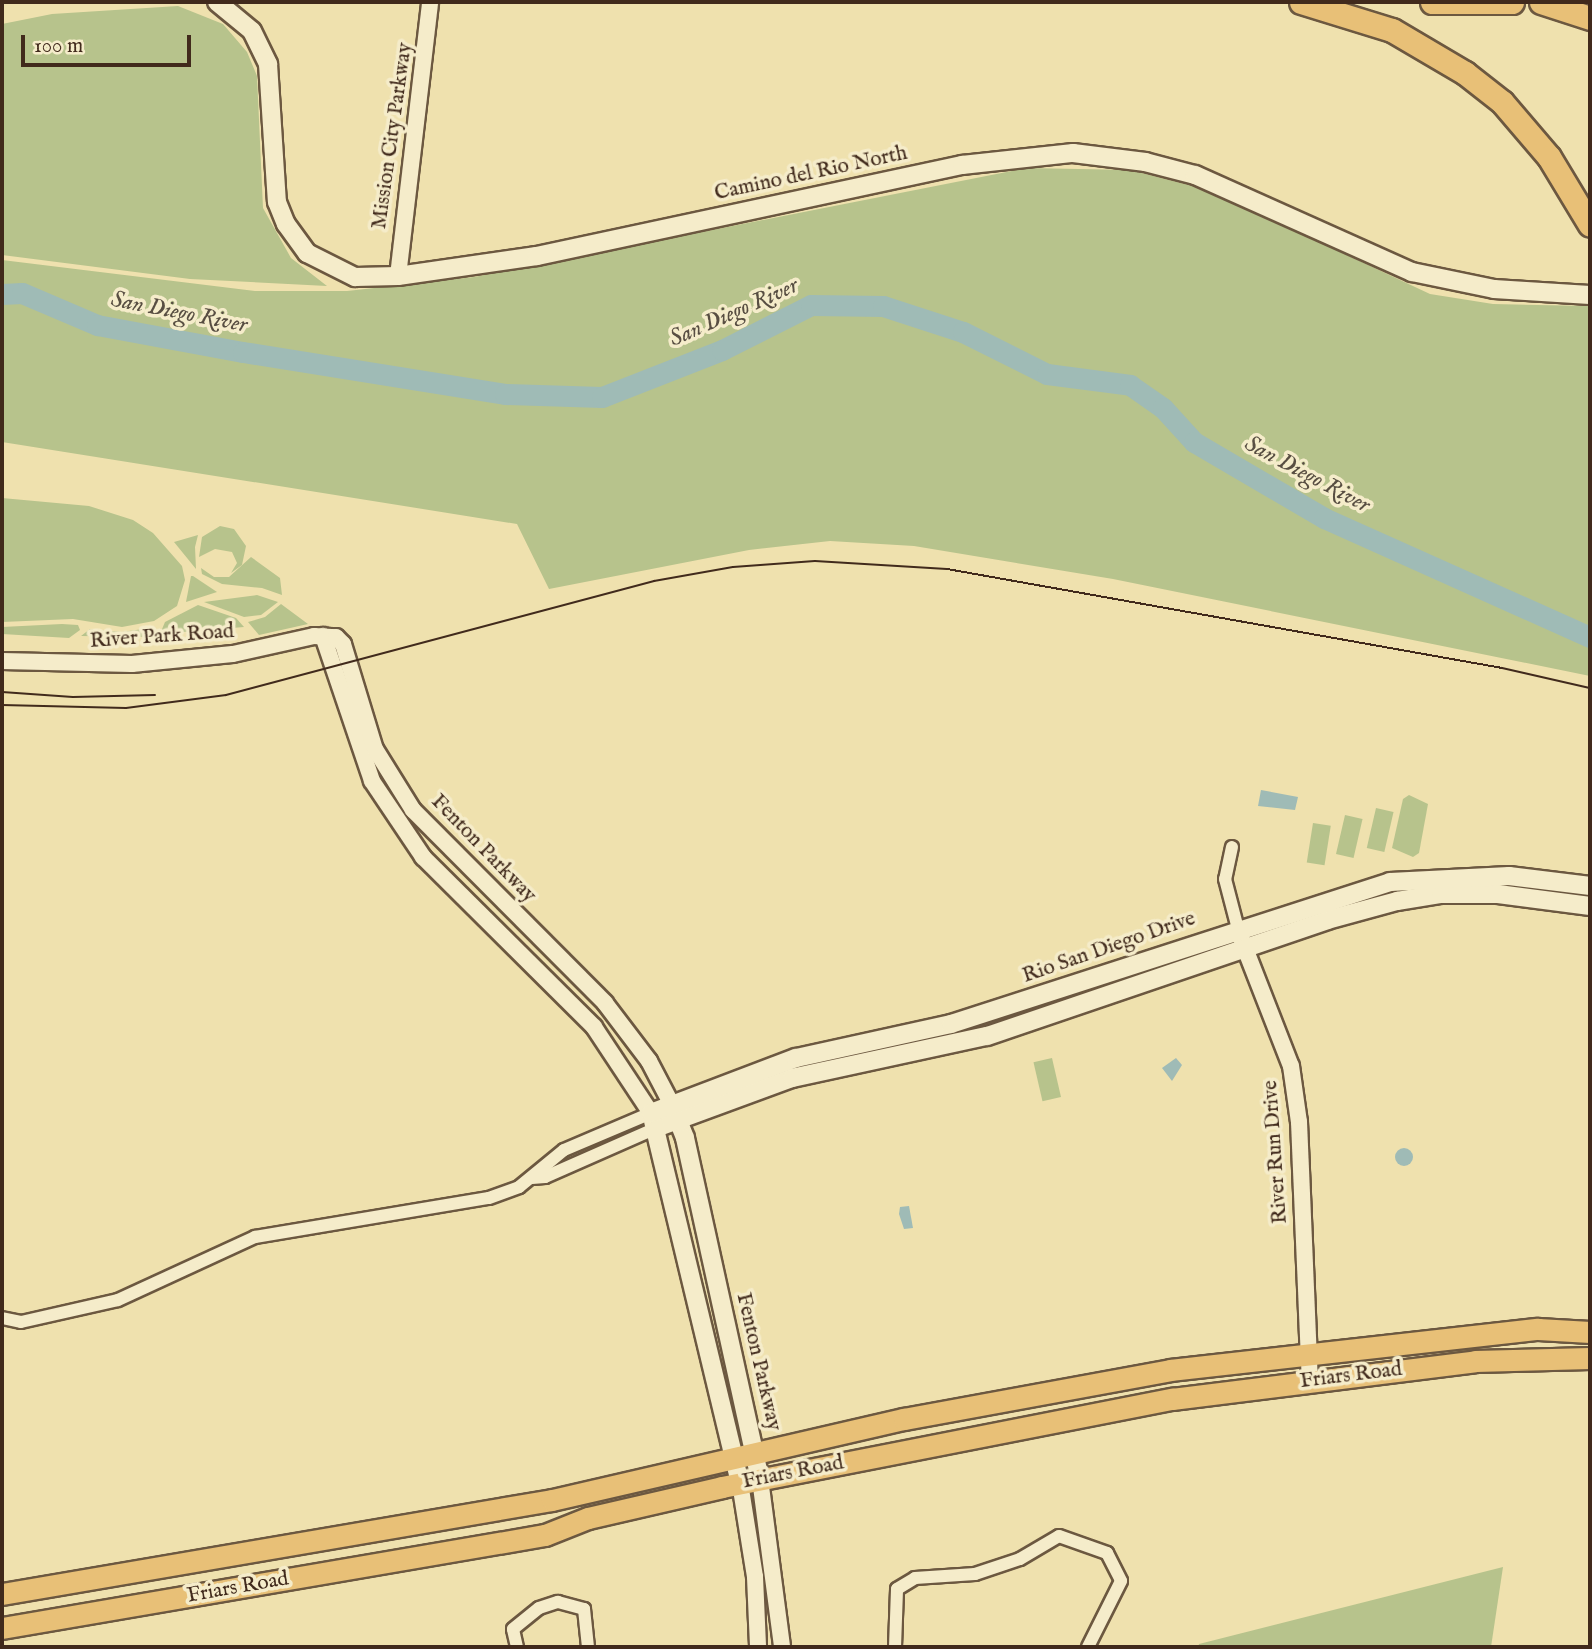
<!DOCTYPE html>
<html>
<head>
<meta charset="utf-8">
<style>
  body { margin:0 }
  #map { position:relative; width:1592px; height:1649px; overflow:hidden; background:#efe1ae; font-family:"IM FELL English",serif }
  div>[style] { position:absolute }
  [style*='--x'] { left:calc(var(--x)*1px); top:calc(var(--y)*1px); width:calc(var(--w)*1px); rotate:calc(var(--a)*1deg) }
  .green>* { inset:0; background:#b7c38c; transform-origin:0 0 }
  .water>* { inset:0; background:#9fbbb6 }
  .round { border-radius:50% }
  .river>* { height:21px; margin:-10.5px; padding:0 10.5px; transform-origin:10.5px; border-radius:10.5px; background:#9fbbb6 }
  .roads { filter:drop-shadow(2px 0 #6c5840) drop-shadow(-2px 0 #6c5840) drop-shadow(0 2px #6c5840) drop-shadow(0 -2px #6c5840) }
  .minor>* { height:12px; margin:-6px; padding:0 6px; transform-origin:6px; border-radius:6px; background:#f5ecca }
  .tertiary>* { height:16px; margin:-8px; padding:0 8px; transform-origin:8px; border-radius:8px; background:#f5ecca }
  .secondary>* { height:18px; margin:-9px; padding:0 9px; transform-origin:9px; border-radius:9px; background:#f5ecca }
  .trunk>* { height:21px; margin:-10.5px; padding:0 10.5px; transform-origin:10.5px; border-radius:10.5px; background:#e8c077 }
  .motorway>* { height:23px; margin:-11.5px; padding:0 11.5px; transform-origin:11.5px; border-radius:11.5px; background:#e8c077 }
  .tram>* { height:2px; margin:-1px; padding:0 1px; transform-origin:1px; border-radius:1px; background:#412a1c }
  span { translate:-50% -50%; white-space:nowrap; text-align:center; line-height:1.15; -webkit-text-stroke:7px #f5ecca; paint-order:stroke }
  .street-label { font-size:21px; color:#412a1c }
  .water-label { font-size:23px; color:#584e42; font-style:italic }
  .frame { position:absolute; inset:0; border:4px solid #412a1c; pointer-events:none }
  .scale { position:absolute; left:21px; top:35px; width:170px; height:32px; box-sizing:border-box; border:4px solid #412a1c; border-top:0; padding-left:9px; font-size:21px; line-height:24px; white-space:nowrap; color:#412a1c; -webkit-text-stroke:5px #f5ecca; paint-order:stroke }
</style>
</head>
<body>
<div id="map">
  <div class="green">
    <div style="clip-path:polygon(178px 6px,223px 24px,247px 52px,257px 76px,263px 208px,291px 258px,327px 286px,190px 279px,2px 255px,2px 24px,52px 14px)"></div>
    <div style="clip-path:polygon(1027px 168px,1130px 170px,1208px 190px,1430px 294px,1493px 304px,1590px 306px,1590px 676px,1113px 579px,914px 546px,830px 541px,749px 550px,549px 589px,517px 524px,2px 442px,2px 260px,255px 291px,347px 291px,474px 277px)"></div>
    <div style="clip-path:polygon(2px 498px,89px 506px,133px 520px,153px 533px,182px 566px,185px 580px,177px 606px,154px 621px,122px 627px,73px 619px,2px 622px)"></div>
    <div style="clip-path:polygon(220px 526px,234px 529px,246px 546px,242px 565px,231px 573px,237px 563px,232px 552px,215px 549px,199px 557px,202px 537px)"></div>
    <div style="clip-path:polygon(198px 535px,195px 547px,196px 569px,174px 542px)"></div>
    <div style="clip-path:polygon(251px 557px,280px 578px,282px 595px,262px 588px,222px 584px,202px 574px,201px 568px,214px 577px,229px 577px)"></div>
    <div style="clip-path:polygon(191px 576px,193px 576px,217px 592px,186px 602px)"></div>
    <div style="clip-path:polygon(257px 595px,278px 602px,261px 615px,244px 617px,204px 602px)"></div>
    <div style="clip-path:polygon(281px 604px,308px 624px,259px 635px,248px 622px,265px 617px)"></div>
    <div style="clip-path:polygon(198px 605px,236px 618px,244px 627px,160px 634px,165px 622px)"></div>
    <div style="clip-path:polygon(62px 624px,78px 625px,80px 630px,69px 638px,2px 634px,2px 627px)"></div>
    <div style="clip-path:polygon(150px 628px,155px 630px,148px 637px,81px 636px,90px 629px,122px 632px)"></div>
    <div style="clip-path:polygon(1409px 795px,1428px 804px,1419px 853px,1413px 857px,1392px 848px,1403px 799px)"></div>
    <div style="left:1376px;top:808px;width:18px;height:41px;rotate:13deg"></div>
    <div style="left:1345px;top:815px;width:18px;height:40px;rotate:13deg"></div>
    <div style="left:1313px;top:823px;width:18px;height:40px;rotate:9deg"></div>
    <div style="left:1052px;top:1058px;width:40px;height:19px;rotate:77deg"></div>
    <div style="clip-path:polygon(1503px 1567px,1491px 1647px,1198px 1647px,1199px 1644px)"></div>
  </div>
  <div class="water">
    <div style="clip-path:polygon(1261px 790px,1298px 797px,1295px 810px,1258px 806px)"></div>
    <div style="clip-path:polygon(1176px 1058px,1182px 1065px,1172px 1081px,1162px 1068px)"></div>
    <div class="round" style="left:1395px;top:1148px;width:18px;height:18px"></div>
    <div style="clip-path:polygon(909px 1206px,913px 1228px,904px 1229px,899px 1214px,900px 1207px)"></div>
  </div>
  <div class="river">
    <div style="--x:2;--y:294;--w:20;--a:-3"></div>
    <div style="--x:22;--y:293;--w:82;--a:23.1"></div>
    <div style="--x:97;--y:325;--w:148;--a:10.5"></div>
    <div style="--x:243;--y:352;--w:265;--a:9.1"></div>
    <div style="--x:505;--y:394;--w:97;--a:1.8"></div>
    <div style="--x:602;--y:397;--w:129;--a:-21.4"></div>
    <div style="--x:722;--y:350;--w:100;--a:-26.8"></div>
    <div style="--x:811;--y:305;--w:72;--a:0.8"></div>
    <div style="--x:883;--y:306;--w:84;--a:18"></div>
    <div style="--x:963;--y:332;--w:94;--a:26.6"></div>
    <div style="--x:1047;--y:374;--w:84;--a:7.5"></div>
    <div style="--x:1130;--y:385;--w:40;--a:34.9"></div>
    <div style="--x:1163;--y:408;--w:46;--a:47.6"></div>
    <div style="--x:1194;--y:442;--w:151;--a:30.3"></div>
    <div style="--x:1324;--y:518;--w:291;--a:24.1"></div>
  </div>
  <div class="roads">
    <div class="minor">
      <div style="--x:1232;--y:847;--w:33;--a:102"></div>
      <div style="--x:1225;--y:879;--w:52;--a:75.4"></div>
      <div style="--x:532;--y:1178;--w:13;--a:-4"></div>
      <div style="--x:545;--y:1177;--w:121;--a:-23.8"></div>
      <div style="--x:2;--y:1318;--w:19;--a:12"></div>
      <div style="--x:21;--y:1322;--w:99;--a:-12.8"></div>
      <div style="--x:118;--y:1300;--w:151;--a:-24.7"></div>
      <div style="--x:255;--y:1237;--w:237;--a:-9.5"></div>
      <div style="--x:489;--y:1198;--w:32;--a:-20"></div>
      <div style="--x:519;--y:1187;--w:58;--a:-39.4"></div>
      <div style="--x:564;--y:1150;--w:95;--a:-23"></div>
      <div style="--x:517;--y:1647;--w:18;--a:-103"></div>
      <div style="--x:513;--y:1629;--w:33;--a:-39"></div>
      <div style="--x:539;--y:1608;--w:20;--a:-18"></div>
      <div style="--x:558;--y:1602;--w:27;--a:15"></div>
      <div style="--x:584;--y:1609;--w:38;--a:84"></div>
      <div style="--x:895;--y:1647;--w:58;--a:-88"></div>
      <div style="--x:897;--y:1589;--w:21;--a:-31"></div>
      <div style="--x:915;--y:1578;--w:60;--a:-3.8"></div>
      <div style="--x:975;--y:1574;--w:47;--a:-18.4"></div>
      <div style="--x:1020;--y:1559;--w:45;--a:-30.5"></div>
      <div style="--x:1059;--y:1536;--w:51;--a:19.5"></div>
      <div style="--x:1107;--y:1553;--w:31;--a:63"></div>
      <div style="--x:1121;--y:1581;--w:74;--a:116.6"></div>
    </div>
    <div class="tertiary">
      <div style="--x:398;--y:276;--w:276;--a:-83.3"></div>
      <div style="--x:323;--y:636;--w:153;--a:71.3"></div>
      <div style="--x:372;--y:781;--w:92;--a:56.1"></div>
      <div style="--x:423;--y:857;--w:241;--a:44.8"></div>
      <div style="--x:594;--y:1027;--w:103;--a:56.5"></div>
      <div style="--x:2;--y:661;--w:130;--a:1.3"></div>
      <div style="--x:132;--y:664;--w:101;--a:-5.7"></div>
      <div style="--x:233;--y:654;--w:83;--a:-12.5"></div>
      <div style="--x:314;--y:636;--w:22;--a:3"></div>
      <div style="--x:336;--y:637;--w:10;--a:45"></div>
      <div style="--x:343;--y:644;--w:110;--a:73.1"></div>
      <div style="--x:375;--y:749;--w:72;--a:58.1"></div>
      <div style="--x:413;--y:810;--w:272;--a:45.1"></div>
      <div style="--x:605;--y:1003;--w:73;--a:52.8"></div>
      <div style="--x:649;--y:1061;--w:50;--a:62.4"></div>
      <div style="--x:1241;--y:938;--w:137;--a:68.7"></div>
      <div style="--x:1291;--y:1066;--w:57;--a:81.9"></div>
      <div style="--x:1299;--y:1122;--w:259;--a:87.6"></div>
      <div style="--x:760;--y:1479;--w:169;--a:82.5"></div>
      <div style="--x:740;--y:1483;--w:95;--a:80.9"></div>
      <div style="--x:755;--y:1577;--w:70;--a:87.5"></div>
    </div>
    <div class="secondary">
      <div style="--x:217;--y:2;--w:45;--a:39.6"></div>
      <div style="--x:252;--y:31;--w:37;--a:64"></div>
      <div style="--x:268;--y:64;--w:138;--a:86.3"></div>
      <div style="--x:277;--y:202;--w:24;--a:68"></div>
      <div style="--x:286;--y:224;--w:36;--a:54"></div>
      <div style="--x:307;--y:253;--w:54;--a:26.6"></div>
      <div style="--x:355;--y:277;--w:43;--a:-1.3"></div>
      <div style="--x:398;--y:276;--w:140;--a:-8.2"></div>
      <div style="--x:537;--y:256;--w:435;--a:-12.1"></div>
      <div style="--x:962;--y:165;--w:112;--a:-6.2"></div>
      <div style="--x:1073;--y:153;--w:73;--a:7.1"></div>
      <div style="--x:1145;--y:162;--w:52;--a:14.6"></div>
      <div style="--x:1195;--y:175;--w:238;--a:24.1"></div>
      <div style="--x:1412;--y:272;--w:84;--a:11.7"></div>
      <div style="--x:1494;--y:289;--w:96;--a:3.6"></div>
      <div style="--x:673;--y:1108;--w:32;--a:68"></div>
      <div style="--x:685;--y:1138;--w:349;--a:77.6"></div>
      <div style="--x:656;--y:1128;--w:145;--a:-20.2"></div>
      <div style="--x:792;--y:1078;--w:199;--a:-12.2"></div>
      <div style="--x:987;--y:1036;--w:359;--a:-18.8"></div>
      <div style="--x:1327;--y:920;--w:73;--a:-15.2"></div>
      <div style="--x:1397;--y:901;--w:45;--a:-9"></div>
      <div style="--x:1441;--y:894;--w:57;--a:0"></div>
      <div style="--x:1498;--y:894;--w:93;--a:7.4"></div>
      <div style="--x:740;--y:1483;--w:381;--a:-103.5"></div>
      <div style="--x:651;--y:1113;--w:155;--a:-20.8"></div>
      <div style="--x:796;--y:1058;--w:159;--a:-12.4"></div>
      <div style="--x:951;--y:1024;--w:461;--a:-17.9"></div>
      <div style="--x:1390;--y:882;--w:119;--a:-2.9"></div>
      <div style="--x:1509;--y:876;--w:82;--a:7"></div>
    </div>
    <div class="trunk">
      <div style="--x:2;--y:1594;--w:558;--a:-9.7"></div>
      <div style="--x:552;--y:1500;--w:361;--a:-13"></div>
      <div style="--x:904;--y:1419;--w:270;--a:-10.4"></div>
      <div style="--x:1170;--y:1370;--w:370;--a:-6.4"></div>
      <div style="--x:1538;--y:1329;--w:52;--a:3.3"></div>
      <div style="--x:2;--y:1628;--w:551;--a:-9.72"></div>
      <div style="--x:545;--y:1535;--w:46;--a:-21.6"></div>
      <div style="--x:588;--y:1518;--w:138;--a:-13"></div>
      <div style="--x:722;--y:1487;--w:459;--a:-11.1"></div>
      <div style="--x:1172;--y:1399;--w:305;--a:-7.1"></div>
      <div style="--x:1475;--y:1361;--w:115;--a:-1.5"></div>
    </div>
    <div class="motorway">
      <div style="--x:1301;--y:2;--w:95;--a:17.1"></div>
      <div style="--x:1392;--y:30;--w:85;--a:30.5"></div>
      <div style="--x:1465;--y:73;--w:47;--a:38.1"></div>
      <div style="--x:1502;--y:102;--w:72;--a:49.5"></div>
      <div style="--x:1549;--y:157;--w:79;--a:58.9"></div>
      <div style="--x:1432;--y:2;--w:80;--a:0"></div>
      <div style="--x:1541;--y:2;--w:52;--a:18.1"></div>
    </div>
  </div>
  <div class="tram">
    <div style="--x:2;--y:692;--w:71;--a:4"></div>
    <div style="--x:73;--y:697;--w:82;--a:-1.4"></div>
    <div style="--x:2;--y:705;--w:124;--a:1.4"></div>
    <div style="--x:126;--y:708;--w:101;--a:-7.4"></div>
    <div style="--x:226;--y:695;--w:443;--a:-14.9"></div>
    <div style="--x:654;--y:581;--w:80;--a:-10"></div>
    <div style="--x:733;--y:567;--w:82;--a:-4.2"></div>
    <div style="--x:815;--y:561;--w:132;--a:3.5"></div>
    <div style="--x:947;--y:569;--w:564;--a:10.11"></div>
    <div style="--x:1502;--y:668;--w:90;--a:12.8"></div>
  </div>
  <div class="street-label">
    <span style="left:393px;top:136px;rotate:-82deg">Mission City Parkway</span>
    <span style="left:811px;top:174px;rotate:-12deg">Camino del Rio North</span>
    <span style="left:162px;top:637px;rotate:-4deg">River Park Road</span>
    <span style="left:483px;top:849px;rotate:46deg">Fenton Parkway</span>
    <span style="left:1109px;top:948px;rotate:-19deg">Rio San Diego Drive</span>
    <span style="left:1276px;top:1152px;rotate:-94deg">River Run Drive</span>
    <span style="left:758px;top:1362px;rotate:77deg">Fenton Parkway</span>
    <span style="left:1351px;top:1376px;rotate:-7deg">Friars Road</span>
    <span style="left:793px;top:1473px;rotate:-11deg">Friars Road</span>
    <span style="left:238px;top:1588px;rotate:-10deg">Friars Road</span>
  </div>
  <div class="water-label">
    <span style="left:179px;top:313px;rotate:11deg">San Diego River</span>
    <span style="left:734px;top:313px;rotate:-24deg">San Diego River</span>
    <span style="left:1307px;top:475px;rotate:28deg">San Diego River</span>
  </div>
  <div class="frame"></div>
  <div class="scale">100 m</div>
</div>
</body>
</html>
